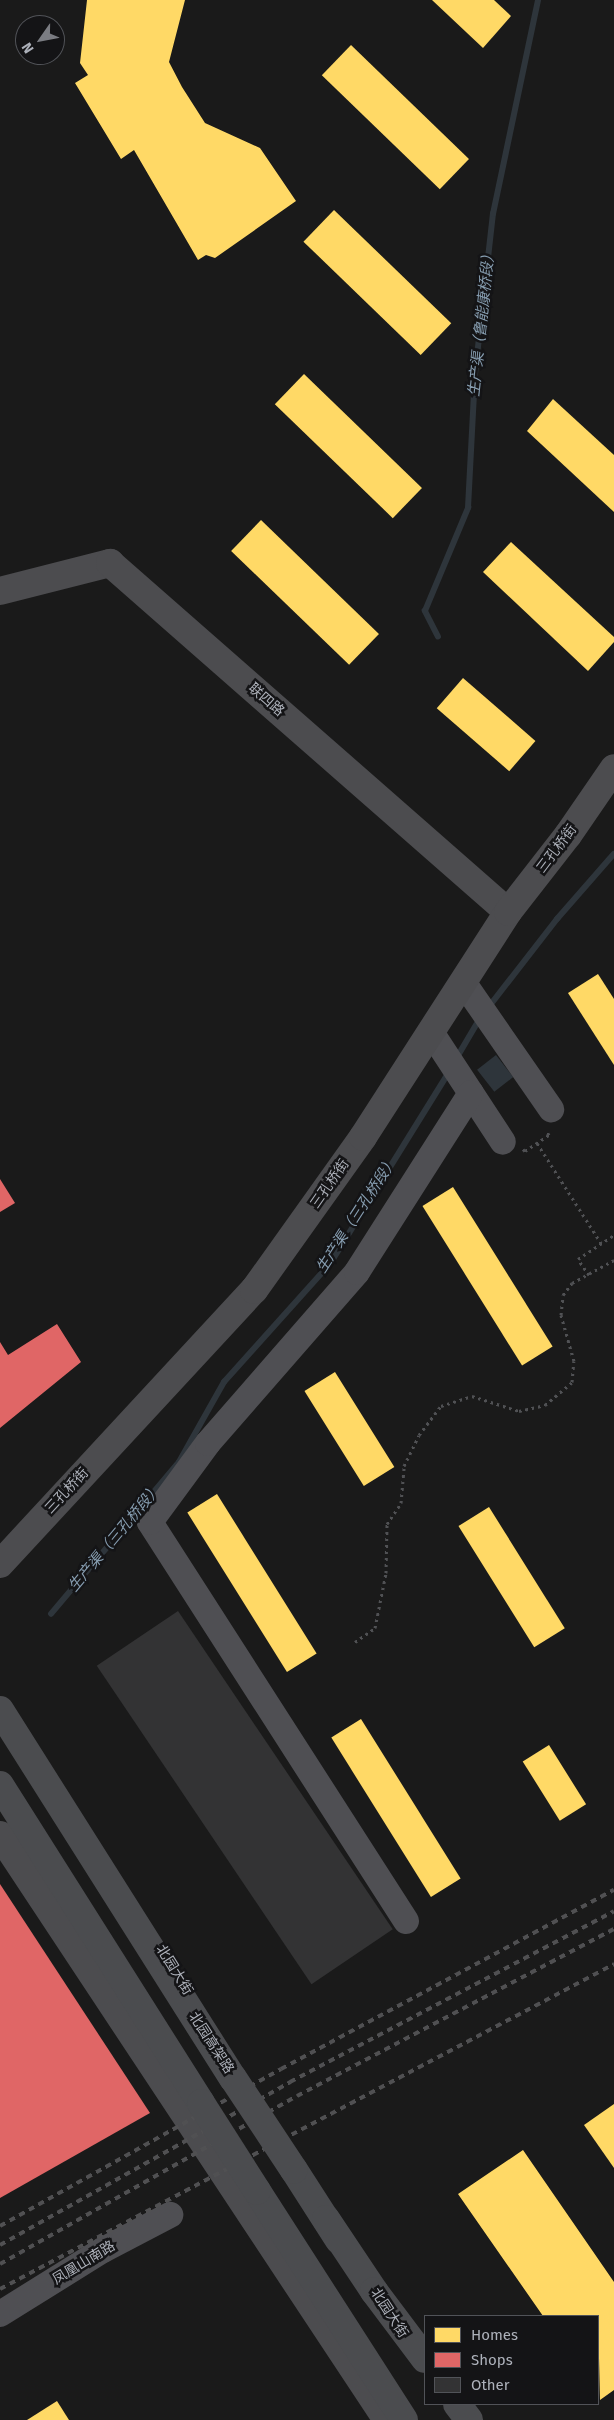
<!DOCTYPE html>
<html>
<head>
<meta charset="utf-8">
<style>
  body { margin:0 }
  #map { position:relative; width:614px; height:2420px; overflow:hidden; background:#1a1a1a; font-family:"Fira Sans","Noto Sans SC",sans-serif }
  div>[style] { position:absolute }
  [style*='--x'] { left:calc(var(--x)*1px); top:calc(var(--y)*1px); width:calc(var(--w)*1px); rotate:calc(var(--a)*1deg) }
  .water>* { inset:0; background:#2e353b; transform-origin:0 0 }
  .homes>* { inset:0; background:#ffd966; transform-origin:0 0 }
  .shops>* { inset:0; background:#e06666 }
  .stream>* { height:5.5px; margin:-2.75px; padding:0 2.75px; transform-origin:2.75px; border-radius:2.75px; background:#2e353b }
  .building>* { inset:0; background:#333334; transform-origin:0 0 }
  .path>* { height:3px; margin-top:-1.5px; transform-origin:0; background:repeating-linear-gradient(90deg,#505154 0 2.5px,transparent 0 6.5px) }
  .minor>* { height:26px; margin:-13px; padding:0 13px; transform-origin:13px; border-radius:13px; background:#4f4f53 }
  .major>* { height:28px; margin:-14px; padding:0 14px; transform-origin:14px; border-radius:14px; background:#4c4c4f }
  .highway>* { height:28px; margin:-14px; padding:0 14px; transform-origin:14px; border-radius:14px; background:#4b4c4f }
  .rail>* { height:4px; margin-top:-2px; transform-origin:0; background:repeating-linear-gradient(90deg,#505052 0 6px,transparent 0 11px) }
  .highway-bridge>* { height:28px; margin:-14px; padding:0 14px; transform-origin:14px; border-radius:14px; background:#4b4c4f }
  span { translate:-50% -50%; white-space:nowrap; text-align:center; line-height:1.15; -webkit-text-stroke:5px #141416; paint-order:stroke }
  .street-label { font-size:14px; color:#adb1ba }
  .water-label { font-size:15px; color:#879eb1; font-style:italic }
  .legend { position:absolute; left:424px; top:2315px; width:175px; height:90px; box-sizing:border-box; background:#141416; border:1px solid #515358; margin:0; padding:6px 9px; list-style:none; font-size:15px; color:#adb1ba }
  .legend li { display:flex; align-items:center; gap:10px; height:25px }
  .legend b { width:25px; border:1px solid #515358 }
  .north { position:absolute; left:15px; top:15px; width:50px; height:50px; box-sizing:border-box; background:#141416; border:1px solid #515358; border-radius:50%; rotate:237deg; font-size:14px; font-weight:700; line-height:20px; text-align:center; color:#adb1ba }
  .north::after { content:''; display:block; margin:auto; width:18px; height:22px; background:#7a7c82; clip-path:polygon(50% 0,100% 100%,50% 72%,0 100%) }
</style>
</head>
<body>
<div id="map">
  <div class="water">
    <div style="left:496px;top:1055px;width:28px;height:24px;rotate:52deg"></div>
  </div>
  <div class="homes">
    <div style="clip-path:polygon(87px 0,185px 0,169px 62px,182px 87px,205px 123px,260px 148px,296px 201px,215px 258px,206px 255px,198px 260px,134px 150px,121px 159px,75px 83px,88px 75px,80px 63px)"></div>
    <div style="clip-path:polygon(432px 0,494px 0,511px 16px,483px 48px)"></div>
    <div style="left:351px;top:45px;width:164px;height:42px;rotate:44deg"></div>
    <div style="left:334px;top:210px;width:163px;height:44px;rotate:44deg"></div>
    <div style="left:304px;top:374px;width:164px;height:42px;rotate:44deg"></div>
    <div style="clip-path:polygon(553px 399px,614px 455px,614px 512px,527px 431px)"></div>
    <div style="left:261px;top:520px;width:164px;height:43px;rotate:44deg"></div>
    <div style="clip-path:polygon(511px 542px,614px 637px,614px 642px,588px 671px,483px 572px)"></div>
    <div style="left:463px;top:678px;width:96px;height:40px;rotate:41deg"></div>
    <div style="clip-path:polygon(598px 974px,614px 999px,614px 1065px,568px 993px)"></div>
    <div style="left:453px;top:1187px;width:188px;height:36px;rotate:58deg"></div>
    <div style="left:335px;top:1372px;width:112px;height:36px;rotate:58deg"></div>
    <div style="left:217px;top:1494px;width:188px;height:35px;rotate:58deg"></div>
    <div style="left:489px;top:1507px;width:143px;height:36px;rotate:58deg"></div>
    <div style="left:361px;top:1719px;width:188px;height:35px;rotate:58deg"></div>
    <div style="left:549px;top:1745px;width:70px;height:31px;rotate:58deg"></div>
    <div style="clip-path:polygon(614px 2104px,614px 2168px,584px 2125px)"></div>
    <div style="clip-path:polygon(523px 2150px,614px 2282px,614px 2390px,600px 2400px,598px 2316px,543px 2316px,458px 2194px)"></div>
    <div style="clip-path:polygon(57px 2401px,69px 2420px,27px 2420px)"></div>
  </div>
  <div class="shops">
    <div style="clip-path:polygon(0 1179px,15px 1203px,0 1212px)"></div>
    <div style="clip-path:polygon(57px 1324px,81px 1362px,0 1428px,0 1342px,8px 1355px)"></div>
    <div style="clip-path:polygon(0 1884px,150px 2113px,0 2198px)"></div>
  </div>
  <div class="stream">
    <div style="--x:438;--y:637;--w:29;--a:-117"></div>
    <div style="--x:425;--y:611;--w:112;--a:-67.3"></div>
    <div style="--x:468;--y:508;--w:134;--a:-87"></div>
    <div style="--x:475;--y:374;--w:161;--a:-83.6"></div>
    <div style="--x:493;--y:214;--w:219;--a:-78.1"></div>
    <div style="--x:488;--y:1008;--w:113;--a:-52.2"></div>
    <div style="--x:557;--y:919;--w:86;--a:-48.8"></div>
    <div style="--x:456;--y:1059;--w:45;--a:-59.5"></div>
    <div style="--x:51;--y:1614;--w:199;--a:-49.9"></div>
    <div style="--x:179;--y:1462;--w:92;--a:-60.6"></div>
    <div style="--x:224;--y:1382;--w:159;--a:-48.1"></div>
    <div style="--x:330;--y:1264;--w:226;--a:-58.2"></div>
  </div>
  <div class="building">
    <div style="left:178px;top:1611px;width:384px;height:98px;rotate:56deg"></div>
  </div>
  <div class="path">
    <div style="--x:537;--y:1143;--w:119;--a:57.4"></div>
    <div style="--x:523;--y:1149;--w:3;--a:45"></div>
    <div style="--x:525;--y:1151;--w:29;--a:-34"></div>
    <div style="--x:549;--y:1135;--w:6;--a:-121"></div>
    <div style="--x:589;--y:1275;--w:19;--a:-125"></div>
    <div style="--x:578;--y:1259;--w:43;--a:-33.7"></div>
    <div style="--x:355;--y:1642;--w:24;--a:-35"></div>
    <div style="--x:375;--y:1628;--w:56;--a:-78.7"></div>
    <div style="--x:386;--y:1573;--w:49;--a:-88.8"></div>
    <div style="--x:387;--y:1524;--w:25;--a:-56"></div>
    <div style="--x:401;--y:1503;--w:37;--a:-85"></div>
    <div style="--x:404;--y:1466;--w:34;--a:-64"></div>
    <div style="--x:419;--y:1435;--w:36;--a:-53"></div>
    <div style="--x:441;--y:1406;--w:33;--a:-18"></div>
    <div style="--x:472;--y:1396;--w:49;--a:17.7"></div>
    <div style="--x:519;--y:1411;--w:27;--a:-13"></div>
    <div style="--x:545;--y:1405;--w:35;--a:-40"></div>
    <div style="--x:572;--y:1382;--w:21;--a:-85"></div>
    <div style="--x:574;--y:1361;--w:48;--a:-105.8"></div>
    <div style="--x:561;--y:1315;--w:20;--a:-84"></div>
    <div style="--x:563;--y:1295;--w:15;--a:-53"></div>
    <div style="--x:572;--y:1283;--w:48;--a:-28.7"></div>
  </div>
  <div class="minor">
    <div style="--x:463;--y:982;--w:155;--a:55.3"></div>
    <div style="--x:431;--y:1032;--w:131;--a:56.8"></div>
    <div style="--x:406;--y:1921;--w:474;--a:-122.7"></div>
    <div style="--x:150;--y:1522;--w:98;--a:-53.7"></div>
    <div style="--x:208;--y:1443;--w:227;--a:-48.9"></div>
    <div style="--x:357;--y:1272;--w:212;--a:-57.5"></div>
    <div style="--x:0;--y:2314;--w:121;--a:-31.9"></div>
    <div style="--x:103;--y:2250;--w:76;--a:-27.6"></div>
  </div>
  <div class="major">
    <div style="--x:0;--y:591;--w:114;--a:-14.3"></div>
    <div style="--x:110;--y:563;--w:529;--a:41.25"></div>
    <div style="--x:0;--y:1564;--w:374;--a:-47.2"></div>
    <div style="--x:254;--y:1290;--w:188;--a:-54.5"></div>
    <div style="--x:363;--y:1137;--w:268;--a:-57.2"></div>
    <div style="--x:508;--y:912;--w:98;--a:-52.1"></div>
    <div style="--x:568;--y:835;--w:81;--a:-55.5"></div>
    <div style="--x:0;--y:1835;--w:701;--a:56.51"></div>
  </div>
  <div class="highway">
    <div style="--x:0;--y:1710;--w:436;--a:57.7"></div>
    <div style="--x:0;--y:1785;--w:376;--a:57.7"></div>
    <div style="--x:294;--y:2170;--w:83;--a:57.3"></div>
    <div style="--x:257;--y:2191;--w:272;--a:57.3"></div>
    <div style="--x:457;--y:2404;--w:20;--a:53"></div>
  </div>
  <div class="rail">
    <div style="--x:0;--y:2226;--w:322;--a:-29.2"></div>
    <div style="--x:281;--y:2069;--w:378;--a:-28.3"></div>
    <div style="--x:0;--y:2245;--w:333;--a:-29.3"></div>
    <div style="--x:290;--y:2082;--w:366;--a:-27.8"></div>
    <div style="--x:0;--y:2264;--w:341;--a:-29.5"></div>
    <div style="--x:297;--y:2096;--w:358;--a:-27.8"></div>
    <div style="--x:0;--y:2289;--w:695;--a:-27.89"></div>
  </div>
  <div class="highway-bridge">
    <div style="--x:233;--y:2078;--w:110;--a:56.5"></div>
    <div style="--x:201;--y:2103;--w:104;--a:57.5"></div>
    <div style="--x:326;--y:2219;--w:87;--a:56.3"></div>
    <div style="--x:374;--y:2291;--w:85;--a:53.1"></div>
  </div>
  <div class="street-label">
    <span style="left:266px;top:700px;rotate:41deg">联四路</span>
    <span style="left:557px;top:849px;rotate:-53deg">三孔桥街</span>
    <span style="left:330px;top:1184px;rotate:-55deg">三孔桥街</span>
    <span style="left:67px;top:1491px;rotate:-47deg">三孔桥街</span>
    <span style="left:174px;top:1970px;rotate:58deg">北园大街</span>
    <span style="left:211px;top:2043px;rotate:57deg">北园高架路</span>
    <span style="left:84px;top:2263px;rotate:-31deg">凤凰山南路</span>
    <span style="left:389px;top:2313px;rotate:57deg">北园大街</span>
  </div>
  <div class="water-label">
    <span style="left:482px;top:322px;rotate:-84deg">生产渠（鲁能康桥段）</span>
    <span style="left:357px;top:1215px;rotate:-57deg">生产渠（三孔桥段）</span>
    <span style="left:115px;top:1538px;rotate:-50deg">生产渠（三孔桥段）</span>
  </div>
  <ul class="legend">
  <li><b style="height:14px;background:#ffd966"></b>Homes</li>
  <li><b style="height:14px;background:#e06666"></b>Shops</li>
  <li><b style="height:14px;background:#333334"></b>Other</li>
  </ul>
  <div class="north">N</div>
</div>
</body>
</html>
